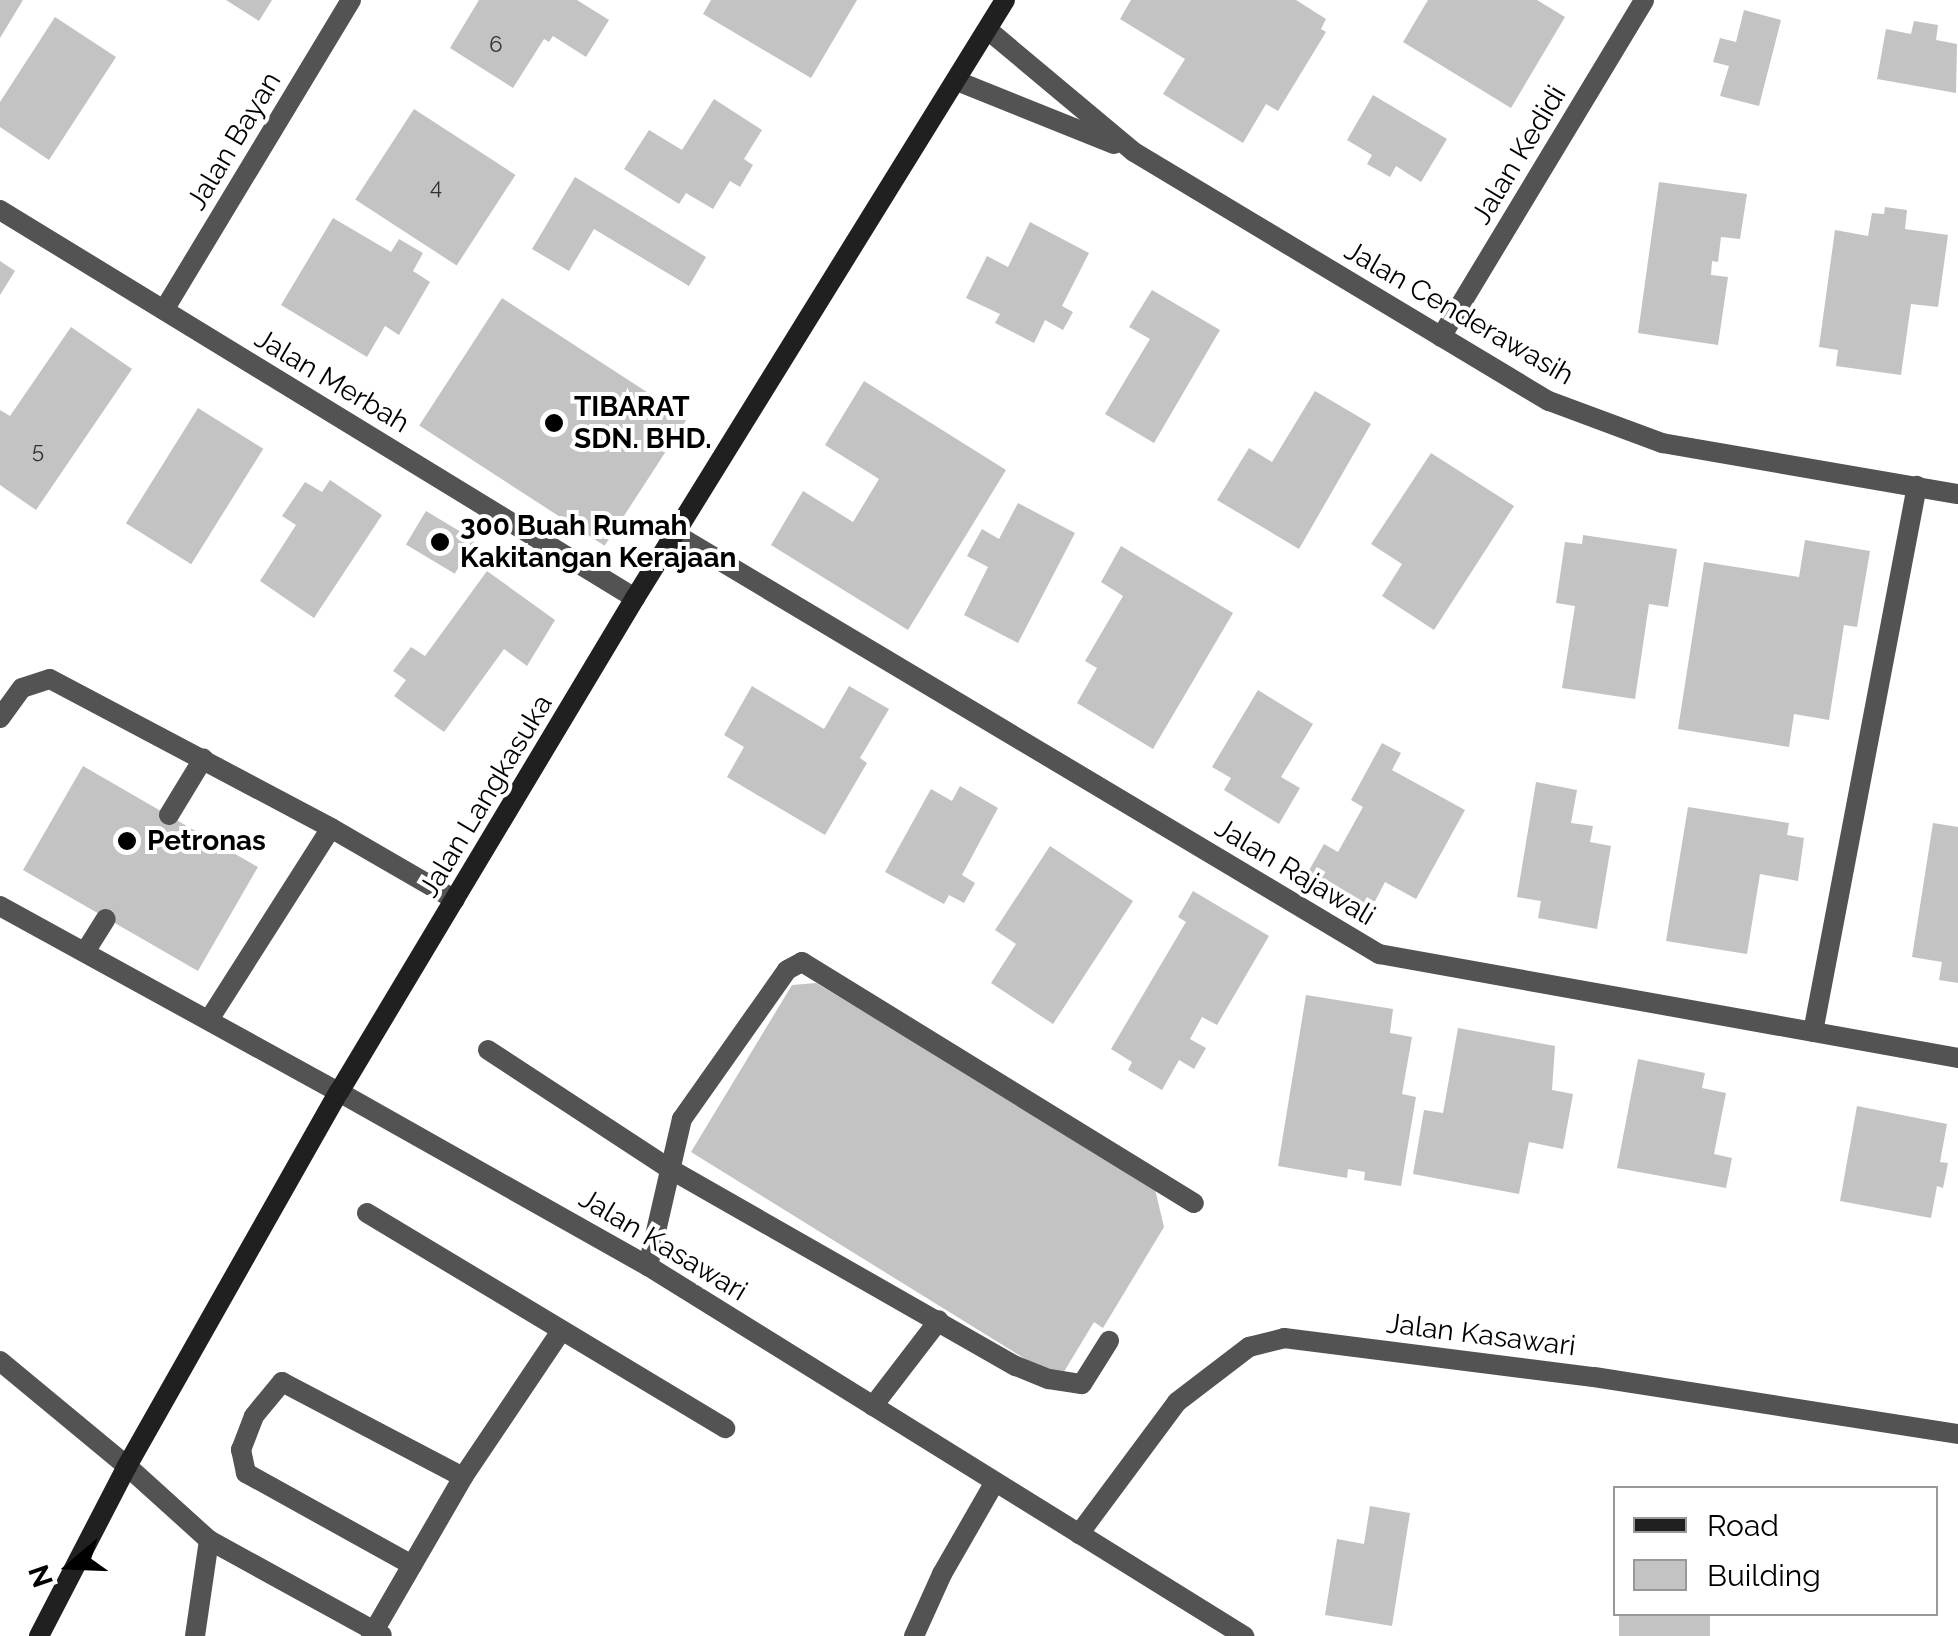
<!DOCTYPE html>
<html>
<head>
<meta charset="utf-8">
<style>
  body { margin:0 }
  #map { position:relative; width:1958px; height:1636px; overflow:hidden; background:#fff; font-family:Raleway,sans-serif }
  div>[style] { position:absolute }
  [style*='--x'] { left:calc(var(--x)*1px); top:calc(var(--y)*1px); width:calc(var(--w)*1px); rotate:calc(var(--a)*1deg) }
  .building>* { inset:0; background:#c3c3c3; transform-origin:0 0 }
  .service>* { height:20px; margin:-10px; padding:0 10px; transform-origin:10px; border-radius:10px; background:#535353 }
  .minor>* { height:20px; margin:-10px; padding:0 10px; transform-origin:10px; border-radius:10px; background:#535353 }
  .tertiary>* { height:20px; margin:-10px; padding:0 10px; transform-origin:10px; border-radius:10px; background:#535353 }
  .secondary>* { height:20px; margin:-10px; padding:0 10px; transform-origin:10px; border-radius:10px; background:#202020 }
  .dots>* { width:28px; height:28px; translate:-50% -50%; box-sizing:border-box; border:5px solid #fff; border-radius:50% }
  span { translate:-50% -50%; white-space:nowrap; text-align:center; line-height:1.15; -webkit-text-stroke:8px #fff; paint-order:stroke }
  .number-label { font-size:22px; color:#313131 }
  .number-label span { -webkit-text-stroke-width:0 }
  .street-label { font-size:28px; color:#000 }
  .poi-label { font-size:28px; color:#000; font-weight:700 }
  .left { translate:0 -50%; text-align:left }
  .legend { position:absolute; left:1613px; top:1486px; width:325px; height:130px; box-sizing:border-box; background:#fff; border:2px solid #999; margin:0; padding:12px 18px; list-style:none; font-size:30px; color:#000 }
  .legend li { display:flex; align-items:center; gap:20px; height:50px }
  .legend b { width:50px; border:2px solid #999 }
  .north { position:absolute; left:20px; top:1516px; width:100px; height:100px; -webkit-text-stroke:8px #fff; paint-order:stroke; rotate:251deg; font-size:28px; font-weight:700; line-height:40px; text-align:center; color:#000 }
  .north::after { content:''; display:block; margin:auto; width:35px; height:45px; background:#000; clip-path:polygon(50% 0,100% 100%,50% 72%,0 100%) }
</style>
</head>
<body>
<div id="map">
  <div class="building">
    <div style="clip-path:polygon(0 0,23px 0,0 38px)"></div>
    <div style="clip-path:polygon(226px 0,272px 0,259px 21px)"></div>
    <div style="clip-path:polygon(479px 0,577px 0,609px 20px,586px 57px,553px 36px,549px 42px,544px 39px,513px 88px,450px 48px)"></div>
    <div style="clip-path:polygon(711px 0,857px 0,811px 78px,703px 14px)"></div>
    <div style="clip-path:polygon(1131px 0,1296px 0,1326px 19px,1321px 29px,1326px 32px,1278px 111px,1266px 104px,1243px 143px,1163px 94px,1185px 59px,1120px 19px)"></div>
    <div style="clip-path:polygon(1428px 0,1537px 0,1565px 17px,1511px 108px,1403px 42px)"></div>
    <div style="clip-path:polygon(1744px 10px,1781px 20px,1759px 106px,1720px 96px,1729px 66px,1713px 62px,1720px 38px,1736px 42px)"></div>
    <div style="clip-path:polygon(55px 17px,116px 57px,49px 160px,0 127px,0 102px)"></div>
    <div style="clip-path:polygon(1914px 21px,1938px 25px,1936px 40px,1957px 44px,1956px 93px,1877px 79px,1886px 29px,1911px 34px)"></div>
    <div style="clip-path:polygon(1373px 95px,1447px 139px,1421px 182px,1396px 166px,1390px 177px,1367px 164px,1372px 155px,1347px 140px)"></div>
    <div style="clip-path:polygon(714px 99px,762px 130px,744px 159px,753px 165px,740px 187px,730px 181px,713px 209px,686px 193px,679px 204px,624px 169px,649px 130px,682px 150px)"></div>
    <div style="left:414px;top:109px;width:121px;height:108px;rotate:33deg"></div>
    <div style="clip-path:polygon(575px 177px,706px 257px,689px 286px,594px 229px,569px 271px,532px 249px)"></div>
    <div style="clip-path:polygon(1659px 182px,1747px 194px,1740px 239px,1721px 237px,1718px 262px,1712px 261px,1711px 275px,1728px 277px,1718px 345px,1638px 333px)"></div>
    <div style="clip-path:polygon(1885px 207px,1907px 210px,1905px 229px,1948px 235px,1938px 307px,1911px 304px,1901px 375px,1836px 366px,1838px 350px,1819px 347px,1835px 230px,1868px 236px,1872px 213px,1884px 214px)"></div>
    <div style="clip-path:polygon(333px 218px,391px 252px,399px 239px,423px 253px,413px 271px,430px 282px,399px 335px,385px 326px,367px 357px,281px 305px)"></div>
    <div style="clip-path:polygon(1030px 222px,1089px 253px,1062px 306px,1073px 312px,1063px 330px,1045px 320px,1034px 343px,995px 323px,1000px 314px,966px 298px,987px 256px,1008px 267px)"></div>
    <div style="clip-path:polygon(0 261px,15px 271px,0 295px)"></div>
    <div style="clip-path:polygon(1152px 290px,1220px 330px,1154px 443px,1105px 414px,1150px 339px,1129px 327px)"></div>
    <div style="left:502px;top:298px;width:221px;height:152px;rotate:33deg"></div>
    <div style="clip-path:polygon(71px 327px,132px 369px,36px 510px,0 485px,0 410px,10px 416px)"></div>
    <div style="clip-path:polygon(864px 381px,1006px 470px,908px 630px,771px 545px,803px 491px,853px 522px,879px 479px,825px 445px)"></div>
    <div style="clip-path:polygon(1315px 391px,1371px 424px,1299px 549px,1217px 500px,1249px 448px,1272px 462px)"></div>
    <div style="left:198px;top:408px;width:77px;height:136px;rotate:32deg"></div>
    <div style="clip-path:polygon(1431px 453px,1514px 506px,1434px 630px,1382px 596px,1402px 564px,1371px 544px)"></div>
    <div style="clip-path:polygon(330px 480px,382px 515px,314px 618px,260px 581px,296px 525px,282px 516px,305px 482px,322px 492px)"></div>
    <div style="clip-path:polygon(1018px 503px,1075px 533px,1018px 643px,964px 615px,988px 567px,967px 556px,982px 529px,999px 539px)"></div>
    <div style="left:426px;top:511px;width:57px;height:39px;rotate:31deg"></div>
    <div style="clip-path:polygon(1583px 535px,1677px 549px,1668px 607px,1649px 604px,1635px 699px,1562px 688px,1575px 606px,1556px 603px,1565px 542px,1582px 544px)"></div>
    <div style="clip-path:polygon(1805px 540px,1870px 551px,1857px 627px,1844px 625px,1829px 720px,1794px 714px,1789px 747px,1678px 729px,1704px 562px,1799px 577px)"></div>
    <div style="clip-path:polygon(1121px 546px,1233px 613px,1153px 749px,1077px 703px,1097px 668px,1085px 661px,1123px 596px,1101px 582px)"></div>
    <div style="clip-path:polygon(487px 571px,555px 620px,527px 666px,504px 649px,444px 732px,394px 696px,406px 680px,393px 671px,411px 647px,425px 656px)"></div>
    <div style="clip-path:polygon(752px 686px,824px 729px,849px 686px,889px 709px,860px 758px,867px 763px,825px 835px,727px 777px,744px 747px,724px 735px)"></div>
    <div style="clip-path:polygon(1258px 690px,1313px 724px,1281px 777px,1300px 788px,1279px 824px,1224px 790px,1231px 778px,1212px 767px)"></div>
    <div style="clip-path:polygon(1382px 743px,1401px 753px,1392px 770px,1465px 810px,1416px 899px,1385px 882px,1372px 907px,1308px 872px,1324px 844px,1338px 852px,1363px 807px,1351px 800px)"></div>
    <div style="left:83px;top:766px;width:202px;height:120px;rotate:30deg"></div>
    <div style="clip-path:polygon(1536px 782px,1577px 790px,1571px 823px,1593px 826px,1590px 842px,1611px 846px,1597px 929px,1538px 918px,1541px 901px,1517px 897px)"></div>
    <div style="clip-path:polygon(960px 786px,998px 808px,962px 875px,975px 883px,964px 903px,949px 895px,944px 904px,885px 872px,931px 789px,952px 801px)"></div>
    <div style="clip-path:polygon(1688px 807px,1789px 823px,1787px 835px,1804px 838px,1798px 881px,1760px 874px,1747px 954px,1666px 941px)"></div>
    <div style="clip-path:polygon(1933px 823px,1958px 827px,1958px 983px,1939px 980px,1942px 962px,1912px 957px)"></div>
    <div style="clip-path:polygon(1050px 846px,1133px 901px,1053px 1024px,991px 983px,1016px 944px,995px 930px)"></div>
    <div style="clip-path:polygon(1193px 891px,1269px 936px,1217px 1025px,1202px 1017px,1190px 1039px,1206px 1048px,1194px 1069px,1179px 1060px,1162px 1090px,1128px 1070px,1132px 1062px,1111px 1049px,1186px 922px,1178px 917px)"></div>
    <div style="clip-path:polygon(816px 983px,1154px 1185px,1164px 1227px,1103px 1328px,1094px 1322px,1059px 1380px,691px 1152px,792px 985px)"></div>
    <div style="clip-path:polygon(1306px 995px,1393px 1009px,1390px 1033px,1412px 1037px,1402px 1094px,1416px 1097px,1401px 1186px,1364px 1180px,1365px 1172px,1348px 1169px,1347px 1178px,1278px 1166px)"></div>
    <div style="clip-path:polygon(1458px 1028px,1555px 1046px,1552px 1090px,1573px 1094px,1563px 1149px,1529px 1142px,1519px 1194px,1413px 1174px,1424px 1110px,1443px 1113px)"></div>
    <div style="clip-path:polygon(1638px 1059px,1705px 1073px,1702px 1088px,1726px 1093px,1714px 1154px,1732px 1158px,1726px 1188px,1617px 1168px)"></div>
    <div style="clip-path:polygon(1857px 1106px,1947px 1124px,1940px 1162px,1948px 1163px,1943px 1188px,1937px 1186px,1931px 1218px,1840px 1201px)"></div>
    <div style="clip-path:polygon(1370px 1506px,1410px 1513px,1392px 1626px,1325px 1615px,1337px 1539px,1364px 1544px)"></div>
    <div style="left:1619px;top:1614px;width:91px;height:22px"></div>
  </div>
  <div class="service">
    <div style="--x:0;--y:718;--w:37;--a:-54"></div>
    <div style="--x:22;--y:688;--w:29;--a:-18"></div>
    <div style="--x:50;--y:679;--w:318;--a:27.9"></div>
    <div style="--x:331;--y:828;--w:143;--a:30.1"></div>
    <div style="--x:169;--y:815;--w:66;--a:-58.7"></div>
    <div style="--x:0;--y:906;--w:387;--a:28.8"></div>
    <div style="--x:85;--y:952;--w:39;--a:-58"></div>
    <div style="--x:210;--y:1018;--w:225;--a:-57.5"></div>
    <div style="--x:488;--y:1050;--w:217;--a:33.2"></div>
    <div style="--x:670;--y:1169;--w:398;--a:29.7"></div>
    <div style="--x:1016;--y:1366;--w:35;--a:22"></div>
    <div style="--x:1049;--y:1379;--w:33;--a:9"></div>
    <div style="--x:1082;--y:1384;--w:51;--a:-57.9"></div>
    <div style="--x:367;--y:1213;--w:418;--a:31"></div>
    <div style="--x:648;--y:1266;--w:151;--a:-77"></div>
    <div style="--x:682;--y:1119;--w:182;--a:-54.8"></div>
    <div style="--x:787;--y:970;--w:17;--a:-28"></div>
    <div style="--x:802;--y:962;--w:460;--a:31.6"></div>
    <div style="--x:873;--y:1406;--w:108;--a:-52.5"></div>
    <div style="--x:127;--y:1466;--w:110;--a:42.1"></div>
    <div style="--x:209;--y:1540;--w:197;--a:28.8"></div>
    <div style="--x:1079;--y:1534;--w:164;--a:-53.4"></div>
    <div style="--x:1177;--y:1402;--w:91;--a:-37.4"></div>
    <div style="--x:1249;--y:1347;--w:36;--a:-14"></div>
    <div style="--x:1284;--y:1338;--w:312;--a:7.2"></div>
    <div style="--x:1594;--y:1377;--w:368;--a:8.9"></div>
    <div style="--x:412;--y:1565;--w:190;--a:-151"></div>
    <div style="--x:246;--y:1473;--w:24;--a:-102"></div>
    <div style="--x:241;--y:1450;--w:36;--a:-69"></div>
    <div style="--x:254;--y:1416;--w:44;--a:-50.5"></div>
    <div style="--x:282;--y:1382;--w:204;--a:27.7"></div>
    <div style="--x:195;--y:1636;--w:97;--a:-81.7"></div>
    <div style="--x:371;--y:1636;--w:184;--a:-59.9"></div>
    <div style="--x:463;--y:1477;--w:176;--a:-56.1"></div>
  </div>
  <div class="minor">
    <div style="--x:0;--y:210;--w:744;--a:31.43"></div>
    <div style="--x:164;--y:310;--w:362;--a:-58.9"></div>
    <div style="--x:1441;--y:337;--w:393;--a:-58.9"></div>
    <div style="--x:677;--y:535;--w:818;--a:30.83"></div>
    <div style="--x:1379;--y:954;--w:588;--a:10.18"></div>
    <div style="--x:1813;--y:1032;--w:556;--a:-79.22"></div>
    <div style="--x:339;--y:1092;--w:355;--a:29.4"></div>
    <div style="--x:648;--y:1266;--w:702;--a:31.83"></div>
    <div style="--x:0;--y:1361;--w:165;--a:39.6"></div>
    <div style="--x:914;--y:1636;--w:68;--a:-65.7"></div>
    <div style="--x:942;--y:1574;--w:106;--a:-60.1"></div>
  </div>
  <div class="tertiary">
    <div style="--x:988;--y:30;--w:190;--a:39.9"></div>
    <div style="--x:1134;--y:152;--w:484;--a:31"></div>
    <div style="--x:1549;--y:401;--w:121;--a:20.4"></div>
    <div style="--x:1662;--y:443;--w:300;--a:9.8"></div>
    <div style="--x:957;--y:81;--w:169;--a:21.9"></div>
  </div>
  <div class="secondary">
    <div style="--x:39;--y:1636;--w:191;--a:-62.6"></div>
    <div style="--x:127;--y:1466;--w:430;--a:-60.5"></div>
    <div style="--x:339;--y:1092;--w:576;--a:-59.07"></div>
    <div style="--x:635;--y:598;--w:703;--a:-58.25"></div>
  </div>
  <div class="dots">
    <div style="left:554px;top:423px;background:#000"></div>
    <div style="left:440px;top:542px;background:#000"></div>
    <div style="left:127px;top:841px;background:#000"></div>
  </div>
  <div class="number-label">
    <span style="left:496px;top:45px">6</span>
    <span style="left:436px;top:187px">4</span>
    <span style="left:38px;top:451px">5</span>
  </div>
  <div class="street-label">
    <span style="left:234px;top:141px;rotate:-59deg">Jalan Bayan</span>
    <span style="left:1519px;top:155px;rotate:-59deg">Jalan Kedidi</span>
    <span style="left:1459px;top:313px;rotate:30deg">Jalan Cenderawasih</span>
    <span style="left:332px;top:381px;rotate:31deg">Jalan Merbah</span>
    <span style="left:486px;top:796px;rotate:-59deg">Jalan Langkasuka</span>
    <span style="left:1295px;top:872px;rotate:31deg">Jalan Rajawali</span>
    <span style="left:663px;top:1245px;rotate:31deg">Jalan Kasawari</span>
    <span style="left:1481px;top:1335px;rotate:7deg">Jalan Kasawari</span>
  </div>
  <div class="poi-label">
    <span class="left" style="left:574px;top:423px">TIBARAT<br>SDN. BHD.</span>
    <span class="left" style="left:460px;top:542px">300 Buah Rumah<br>Kakitangan Kerajaan</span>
    <span class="left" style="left:147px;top:841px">Petronas</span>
  </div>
  <ul class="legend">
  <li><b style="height:12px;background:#202020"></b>Road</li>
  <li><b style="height:28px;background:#c3c3c3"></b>Building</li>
  </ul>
  <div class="north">N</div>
</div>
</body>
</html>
